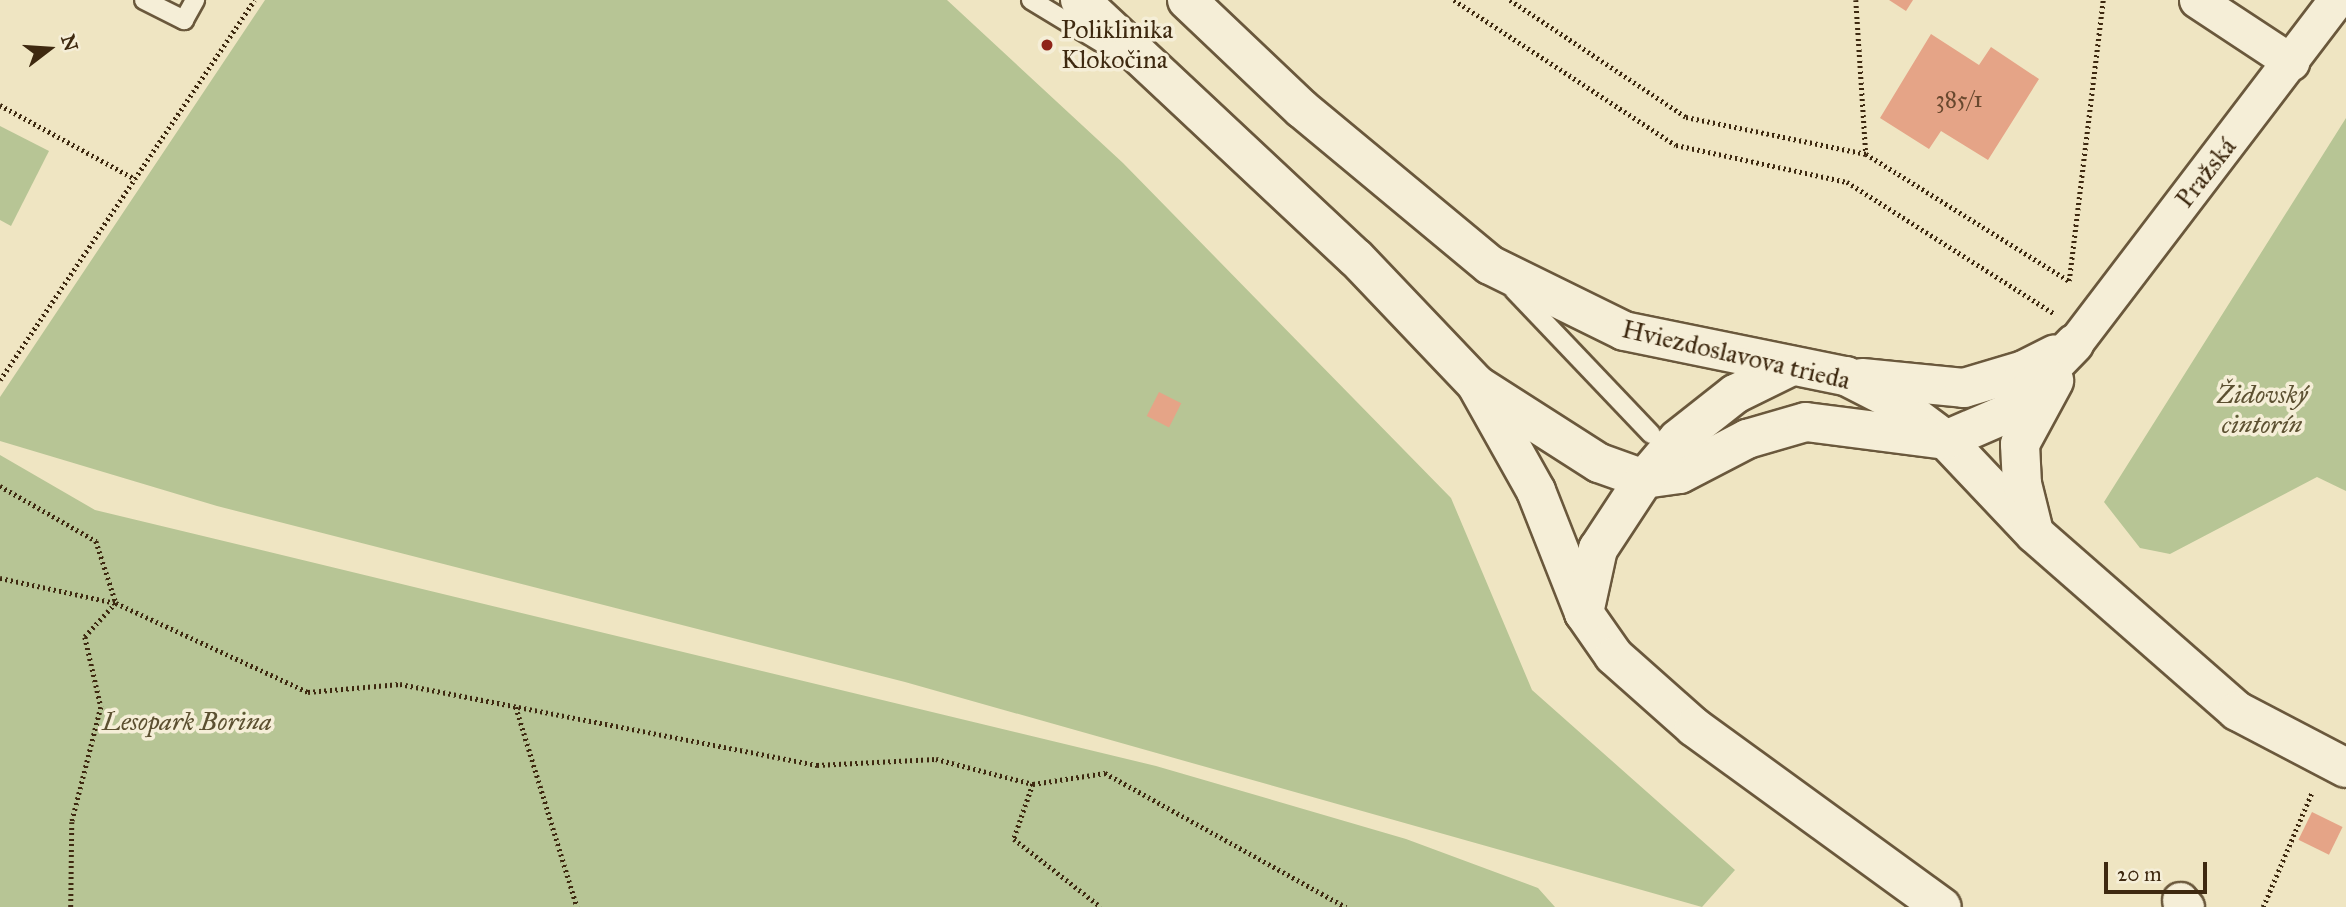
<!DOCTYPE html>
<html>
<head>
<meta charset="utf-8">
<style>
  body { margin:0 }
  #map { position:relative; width:2346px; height:907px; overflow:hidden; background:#efe5c2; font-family:"IM FELL Great Primer",serif }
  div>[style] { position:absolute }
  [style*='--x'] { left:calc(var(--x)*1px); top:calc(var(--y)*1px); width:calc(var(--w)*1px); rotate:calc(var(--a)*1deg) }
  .green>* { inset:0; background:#b7c595 }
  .building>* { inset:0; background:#e5a487; transform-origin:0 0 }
  .path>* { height:4.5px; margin-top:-2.25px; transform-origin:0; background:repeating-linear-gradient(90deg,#3e2910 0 2px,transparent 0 5.5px) }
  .roads { filter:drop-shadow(2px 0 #6a583c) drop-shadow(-2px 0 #6a583c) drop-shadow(0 2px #6a583c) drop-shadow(0 -2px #6a583c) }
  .lane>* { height:18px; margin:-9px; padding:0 9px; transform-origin:9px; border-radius:9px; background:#f5eed7 }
  .street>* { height:35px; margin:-17.5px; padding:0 17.5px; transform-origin:17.5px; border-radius:17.5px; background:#f5eed7 }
  .secondary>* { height:38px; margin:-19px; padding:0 19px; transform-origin:19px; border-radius:19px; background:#f5eed7 }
  .dots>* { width:19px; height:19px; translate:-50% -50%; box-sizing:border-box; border:4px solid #f5eed7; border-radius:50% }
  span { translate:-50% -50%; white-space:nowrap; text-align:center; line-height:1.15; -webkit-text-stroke:7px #f5eed7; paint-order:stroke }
  .number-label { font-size:23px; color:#68482e }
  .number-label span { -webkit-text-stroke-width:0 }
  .poi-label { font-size:26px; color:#3e2910 }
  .left { translate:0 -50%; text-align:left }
  .street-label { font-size:26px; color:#3e2910 }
  .park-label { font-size:26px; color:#5c5031; font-style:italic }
  .north { position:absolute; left:14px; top:14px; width:70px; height:70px; -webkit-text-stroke:5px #f5eed7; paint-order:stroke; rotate:73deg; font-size:19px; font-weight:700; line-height:28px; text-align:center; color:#3e2910 }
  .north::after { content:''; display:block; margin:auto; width:24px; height:32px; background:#3e2910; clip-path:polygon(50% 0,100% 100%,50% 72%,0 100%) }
  .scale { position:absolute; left:2104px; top:862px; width:103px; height:32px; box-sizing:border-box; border:4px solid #3e2910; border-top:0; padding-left:9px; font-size:21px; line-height:24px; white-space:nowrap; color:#3e2910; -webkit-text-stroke:5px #f5eed7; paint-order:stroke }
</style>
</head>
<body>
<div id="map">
  <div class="green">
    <div style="clip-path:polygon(265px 0,947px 0,1123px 163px,1451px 498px,1532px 690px,1735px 870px,1702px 907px,905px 682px,217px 506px,0 441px,0 397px)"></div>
    <div style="clip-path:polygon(2346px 118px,2346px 491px,2317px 477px,2170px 554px,2140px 548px,2104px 502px)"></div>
    <div style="clip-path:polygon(0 126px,49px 151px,11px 226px,0 220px)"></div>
    <div style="clip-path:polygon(0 455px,95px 510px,1156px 766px,1406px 839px,1538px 888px,1555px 907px,0 907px)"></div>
  </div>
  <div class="building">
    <div style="clip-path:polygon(1889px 0,1913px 0,1906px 11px)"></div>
    <div style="clip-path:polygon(1931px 34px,1979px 65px,1991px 47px,2039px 79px,1988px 160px,1941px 131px,1929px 149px,1880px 118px)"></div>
    <div style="left:1159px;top:392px;width:25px;height:27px;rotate:27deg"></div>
    <div style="left:2312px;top:812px;width:34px;height:31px;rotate:26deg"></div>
  </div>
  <div class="path">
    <div style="--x:1454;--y:0;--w:265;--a:33.2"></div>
    <div style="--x:1676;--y:145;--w:175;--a:12.2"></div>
    <div style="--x:1847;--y:182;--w:246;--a:32.4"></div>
    <div style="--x:1510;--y:0;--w:211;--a:33.6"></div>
    <div style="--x:1686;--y:117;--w:184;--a:11.6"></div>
    <div style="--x:1866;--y:154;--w:239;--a:32"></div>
    <div style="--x:2069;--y:281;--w:283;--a:-83.1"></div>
    <div style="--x:1856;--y:0;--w:154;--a:86.3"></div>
    <div style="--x:0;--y:105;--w:154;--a:28.7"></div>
    <div style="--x:0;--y:380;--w:457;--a:-56.2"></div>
    <div style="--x:0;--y:486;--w:111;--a:29.8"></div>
    <div style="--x:96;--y:541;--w:65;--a:72.1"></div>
    <div style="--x:116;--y:603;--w:46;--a:132.4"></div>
    <div style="--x:85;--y:637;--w:72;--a:77.1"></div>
    <div style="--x:101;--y:707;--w:119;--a:104.2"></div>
    <div style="--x:72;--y:822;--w:85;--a:90.7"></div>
    <div style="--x:0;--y:578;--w:119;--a:12.2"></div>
    <div style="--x:116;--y:603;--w:212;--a:24.9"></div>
    <div style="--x:308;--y:692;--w:92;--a:-5"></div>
    <div style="--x:400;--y:684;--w:425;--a:11"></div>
    <div style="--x:817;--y:765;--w:119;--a:-2.9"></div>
    <div style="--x:936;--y:759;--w:100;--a:14.5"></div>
    <div style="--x:1033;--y:784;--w:73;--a:-8.7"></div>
    <div style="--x:1105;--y:773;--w:276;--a:29.1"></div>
    <div style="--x:516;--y:707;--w:209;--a:73"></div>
    <div style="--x:1033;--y:784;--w:58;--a:109.1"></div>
    <div style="--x:1014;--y:839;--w:110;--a:38"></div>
    <div style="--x:2263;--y:907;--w:125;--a:-66.9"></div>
  </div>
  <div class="roads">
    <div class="lane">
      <div style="--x:144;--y:0;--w:45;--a:26.6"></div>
      <div style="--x:184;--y:20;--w:23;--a:-61"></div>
      <div style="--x:1031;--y:0;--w:95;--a:31.2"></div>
      <div style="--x:1514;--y:290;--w:199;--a:46.4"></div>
    </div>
    <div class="street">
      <div style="--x:2197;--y:0;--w:113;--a:33.4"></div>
      <div style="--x:2074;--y:344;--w:432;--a:-52.7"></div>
      <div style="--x:2180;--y:900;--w:9;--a:49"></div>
    </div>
    <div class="secondary">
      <div style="--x:1080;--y:0;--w:378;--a:43.1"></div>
      <div style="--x:1356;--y:258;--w:174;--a:46.4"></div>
      <div style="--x:1476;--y:384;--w:123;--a:60.7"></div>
      <div style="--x:1536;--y:491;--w:131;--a:68.5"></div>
      <div style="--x:1584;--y:613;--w:52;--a:55.1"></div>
      <div style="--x:1614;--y:656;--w:107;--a:41.6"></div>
      <div style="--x:1694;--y:727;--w:306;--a:36"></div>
      <div style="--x:1187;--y:0;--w:158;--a:43.5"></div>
      <div style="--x:1302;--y:109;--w:244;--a:39.7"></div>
      <div style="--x:1490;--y:265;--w:149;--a:26.2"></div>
      <div style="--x:1624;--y:331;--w:227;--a:11.5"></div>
      <div style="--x:1846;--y:376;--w:51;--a:27.1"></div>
      <div style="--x:1891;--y:399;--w:69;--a:36.7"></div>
      <div style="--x:1946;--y:440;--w:129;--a:46.6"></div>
      <div style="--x:2035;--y:534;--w:269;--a:41.2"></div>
      <div style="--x:2237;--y:711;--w:123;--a:27.6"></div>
      <div style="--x:1862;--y:378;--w:102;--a:5.6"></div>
      <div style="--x:1964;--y:388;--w:63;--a:-16.7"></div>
      <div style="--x:2024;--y:370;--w:34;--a:-27"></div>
      <div style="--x:1480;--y:387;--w:141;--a:32.6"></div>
      <div style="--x:1599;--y:463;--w:48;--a:19.6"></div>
      <div style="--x:1644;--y:479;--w:36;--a:-8"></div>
      <div style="--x:1680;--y:474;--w:76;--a:-27.6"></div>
      <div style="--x:1747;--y:439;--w:61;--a:-16.1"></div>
      <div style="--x:1806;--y:422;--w:141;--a:7.3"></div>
      <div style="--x:1946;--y:440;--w:65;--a:-23.4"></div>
      <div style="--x:2006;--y:414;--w:98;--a:-45.8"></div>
      <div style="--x:2034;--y:532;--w:49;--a:-104"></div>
      <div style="--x:2022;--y:484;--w:40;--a:-92.9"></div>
      <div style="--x:2020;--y:444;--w:72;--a:-61.6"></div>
      <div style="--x:1584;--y:613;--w:66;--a:-77.7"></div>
      <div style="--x:1598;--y:549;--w:84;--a:-56.7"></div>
      <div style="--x:1644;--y:479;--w:52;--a:-49.6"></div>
      <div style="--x:1678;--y:439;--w:73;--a:-38.3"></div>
      <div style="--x:1735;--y:394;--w:64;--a:-26.2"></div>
    </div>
  </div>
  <div class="dots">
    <div style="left:1047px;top:45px;background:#8f2418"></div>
  </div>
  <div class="number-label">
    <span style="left:1959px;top:99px">385/1</span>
  </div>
  <div class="poi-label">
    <span class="left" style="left:1061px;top:45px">Poliklinika<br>Klokočina</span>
  </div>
  <div class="street-label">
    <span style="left:2206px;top:173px;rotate:-52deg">Pražská</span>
    <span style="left:1736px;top:355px;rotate:13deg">Hviezdoslavova trieda</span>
  </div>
  <div class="park-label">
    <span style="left:2262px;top:410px">Židovský<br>cintorín</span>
    <span style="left:187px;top:722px">Lesopark Borina</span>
  </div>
  <div class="north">N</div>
  <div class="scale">20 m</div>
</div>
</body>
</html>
